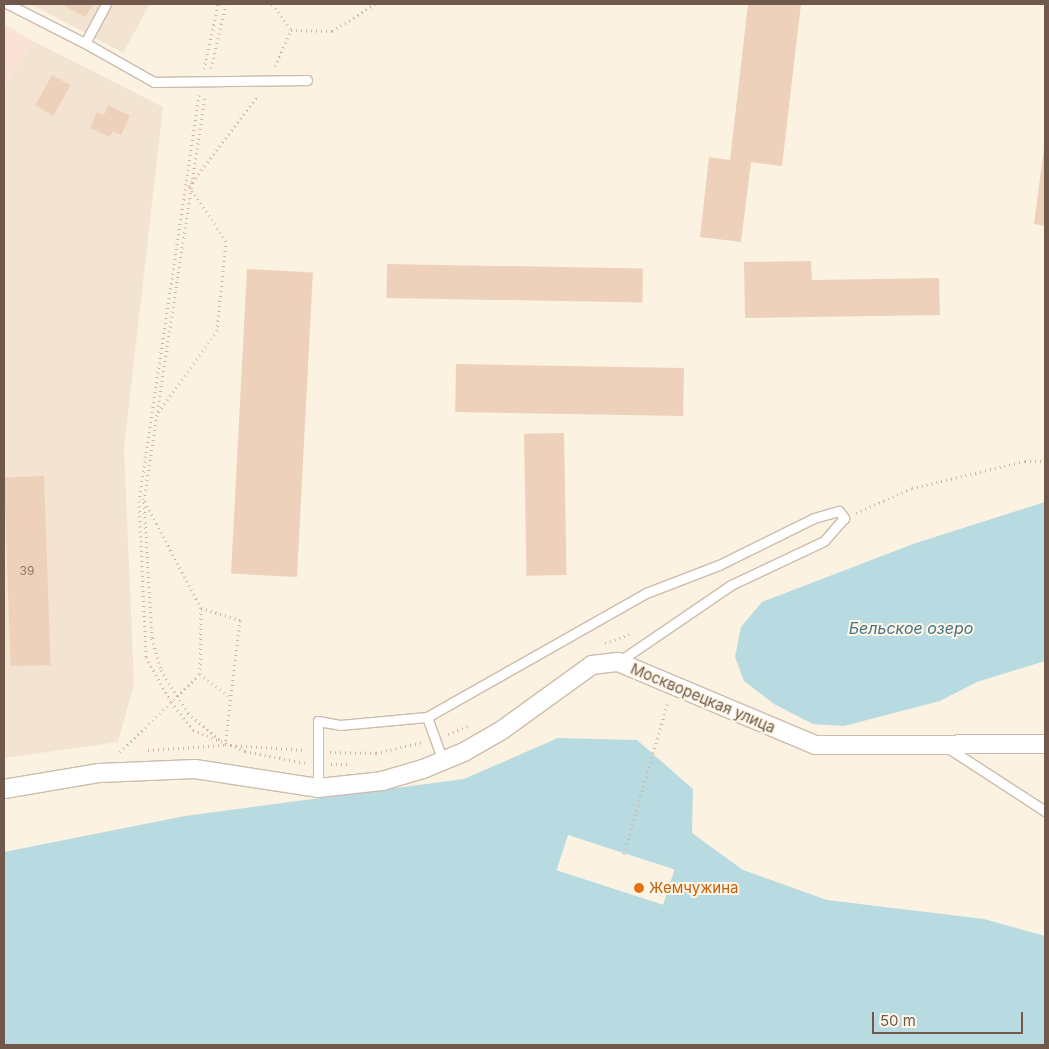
<!DOCTYPE html>
<html>
<head>
<meta charset="utf-8">
<style>
  body { margin:0 }
  #map { position:relative; width:1049px; height:1049px; overflow:hidden; background:#fbf2e2; font-family:Inter,sans-serif }
  div>[style] { position:absolute }
  [style*='--x'] { left:calc(var(--x)*1px); top:calc(var(--y)*1px); width:calc(var(--w)*1px); rotate:calc(var(--a)*1deg) }
  .residential>* { inset:0; background:#f2e4d1 }
  .commercial>* { inset:0; background:#fae2d6 }
  .water>* { inset:0; background:#b8dbe2 }
  .pier>* { inset:0; background:#fbf2e2; transform-origin:0 0 }
  .building>* { inset:0; background:#eed1bb; transform-origin:0 0 }
  .path>* { height:3px; margin-top:-1.5px; transform-origin:0; background:repeating-linear-gradient(90deg,#d3b59f 0 1px,transparent 0 5px) }
  .roads { filter:drop-shadow(1px 0 #cdbcac) drop-shadow(-1px 0 #cdbcac) drop-shadow(0 1px #cdbcac) drop-shadow(0 -1px #cdbcac) }
  .service>* { height:9px; margin:-4.5px; padding:0 4.5px; transform-origin:4.5px; border-radius:4.5px; background:#fff }
  .minor>* { height:18px; margin:-9px; padding:0 9px; transform-origin:9px; border-radius:9px; background:#fff }
  .dots>* { width:14px; height:14px; translate:-50% -50%; box-sizing:border-box; border:2px solid #fef6e8; border-radius:50% }
  span { translate:-50% -50%; white-space:nowrap; text-align:center; line-height:1.15; -webkit-text-stroke:4px #fef6e8; paint-order:stroke }
  .number-label { font-size:12px; color:#907766 }
  .number-label span { -webkit-text-stroke-width:0 }
  .street-label { font-size:15px; color:#70594a }
  .food-label { font-size:15px; color:#c56008 }
  .left { translate:0 -50%; text-align:left }
  .water-label { font-size:16px; color:#467683; font-style:italic }
  .frame { position:absolute; inset:0; border:5px solid #70594a; pointer-events:none }
  .scale { position:absolute; left:872px; top:1012px; width:151px; height:22px; box-sizing:border-box; border:2px solid #70594a; border-top:0; padding-left:6px; font-size:15px; line-height:18px; white-space:nowrap; color:#70594a; -webkit-text-stroke:4px #fef6e8; paint-order:stroke }
</style>
</head>
<body>
<div id="map">
  <div class="residential">
    <div style="clip-path:polygon(31px 4px,150px 4px,123px 53px)"></div>
    <div style="clip-path:polygon(33px 41px,163px 107px,124px 448px,134px 684px,118px 742px,4px 758px,4px 88px)"></div>
  </div>
  <div class="commercial">
    <div style="clip-path:polygon(4px 24px,33px 41px,4px 88px)"></div>
  </div>
  <div class="water">
    <div style="clip-path:polygon(1045px 502px,1045px 661px,977px 682px,940px 701px,844px 726px,813px 724px,774px 704px,744px 681px,735px 657px,741px 627px,762px 602px,913px 544px)"></div>
    <div style="clip-path:polygon(558px 738px,637px 740px,693px 789px,692px 833px,743px 870px,827px 900px,984px 919px,1045px 936px,1045px 1045px,4px 1045px,4px 852px,185px 816px,464px 779px)"></div>
  </div>
  <div class="pier">
    <div style="left:568px;top:835px;width:112px;height:37px;rotate:18deg"></div>
  </div>
  <div class="building">
    <div style="clip-path:polygon(61px 4px,93px 4px,85px 17px)"></div>
    <div style="clip-path:polygon(748px 4px,801px 4px,782px 166px,751px 162px,741px 242px,700px 237px,709px 157px,730px 160px)"></div>
    <div style="left:52px;top:75px;width:21px;height:35px;rotate:29deg"></div>
    <div style="clip-path:polygon(108px 105px,130px 116px,121px 135px,113px 131px,110px 137px,90px 128px,97px 112px,104px 115px)"></div>
    <div style="clip-path:polygon(1044px 148px,1045px 148px,1045px 226px,1034px 224px)"></div>
    <div style="clip-path:polygon(811px 261px,812px 280px,939px 278px,940px 315px,745px 318px,744px 262px)"></div>
    <div style="left:387px;top:264px;width:256px;height:34px;rotate:1deg"></div>
    <div style="left:247px;top:269px;width:66px;height:305px;rotate:3deg"></div>
    <div style="left:456px;top:364px;width:228px;height:48px;rotate:1deg"></div>
    <div style="left:564px;top:433px;width:142px;height:40px;rotate:89deg"></div>
    <div style="left:44px;top:476px;width:189px;height:40px;rotate:88deg"></div>
  </div>
  <div class="path">
    <div style="--x:272;--y:4;--w:32;--a:54"></div>
    <div style="--x:291;--y:30;--w:41;--a:1.4"></div>
    <div style="--x:332;--y:31;--w:51;--a:-32.1"></div>
    <div style="--x:275;--y:66;--w:39;--a:-66"></div>
    <div style="--x:211;--y:68;--w:66;--a:-76.8"></div>
    <div style="--x:204;--y:69;--w:66;--a:-77.8"></div>
    <div style="--x:199;--y:95;--w:410;--a:98.4"></div>
    <div style="--x:139;--y:501;--w:156;--a:87.4"></div>
    <div style="--x:146;--y:657;--w:51;--a:60.9"></div>
    <div style="--x:171;--y:702;--w:36;--a:52"></div>
    <div style="--x:193;--y:730;--w:56;--a:22"></div>
    <div style="--x:245;--y:751;--w:61;--a:11.3"></div>
    <div style="--x:158;--y:412;--w:100;--a:-53.9"></div>
    <div style="--x:217;--y:331;--w:90;--a:-84.3"></div>
    <div style="--x:226;--y:241;--w:66;--a:-123.9"></div>
    <div style="--x:189;--y:186;--w:114;--a:-52.8"></div>
    <div style="--x:144;--y:502;--w:136;--a:86.6"></div>
    <div style="--x:152;--y:638;--w:33;--a:74"></div>
    <div style="--x:161;--y:670;--w:51;--a:57.9"></div>
    <div style="--x:188;--y:713;--w:43;--a:40.3"></div>
    <div style="--x:856;--y:513;--w:61;--a:-24.1"></div>
    <div style="--x:912;--y:488;--w:116;--a:-13.4"></div>
    <div style="--x:1025;--y:461;--w:20;--a:0"></div>
    <div style="--x:201;--y:608;--w:41;--a:17.1"></div>
    <div style="--x:240;--y:620;--w:126;--a:96.8"></div>
    <div style="--x:605;--y:643;--w:29;--a:-20"></div>
    <div style="--x:200;--y:674;--w:38;--a:37"></div>
    <div style="--x:448;--y:734;--w:24;--a:-22"></div>
    <div style="--x:231;--y:745;--w:73;--a:3.9"></div>
    <div style="--x:148;--y:750;--w:76;--a:-3.8"></div>
    <div style="--x:120;--y:752;--w:112;--a:-44.3"></div>
    <div style="--x:200;--y:674;--w:66;--a:-89.1"></div>
    <div style="--x:201;--y:608;--w:122;--a:-117.8"></div>
    <div style="--x:144;--y:500;--w:409;--a:-81.4"></div>
    <div style="--x:330;--y:752;--w:46;--a:1.2"></div>
    <div style="--x:376;--y:753;--w:48;--a:-13.2"></div>
    <div style="--x:331;--y:764;--w:19;--a:0"></div>
    <div style="--x:624;--y:854;--w:158;--a:-73.9"></div>
  </div>
  <div class="roads">
    <div class="service">
      <div style="--x:8;--y:4;--w:86;--a:26.9"></div>
      <div style="--x:85;--y:43;--w:44;--a:-61.7"></div>
      <div style="--x:85;--y:43;--w:79;--a:29.5"></div>
      <div style="--x:154;--y:82;--w:153;--a:-0.7"></div>
      <div style="--x:427;--y:717;--w:252;--a:-29.5"></div>
      <div style="--x:646;--y:593;--w:78;--a:-21"></div>
      <div style="--x:719;--y:565;--w:106;--a:-26.3"></div>
      <div style="--x:814;--y:518;--w:26;--a:-16"></div>
      <div style="--x:839;--y:511;--w:9;--a:54"></div>
      <div style="--x:844;--y:518;--w:30;--a:131"></div>
      <div style="--x:824;--y:541;--w:103;--a:154.7"></div>
      <div style="--x:731;--y:585;--w:137;--a:145.7"></div>
      <div style="--x:948;--y:748;--w:116;--a:33"></div>
      <div style="--x:318;--y:788;--w:67;--a:-90"></div>
      <div style="--x:318;--y:721;--w:22;--a:10"></div>
      <div style="--x:340;--y:725;--w:87;--a:-5.3"></div>
      <div style="--x:427;--y:717;--w:47;--a:70"></div>
    </div>
    <div class="minor">
      <div style="--x:4;--y:789;--w:97;--a:-9.5"></div>
      <div style="--x:100;--y:773;--w:95;--a:-2.4"></div>
      <div style="--x:195;--y:769;--w:124;--a:8.8"></div>
      <div style="--x:318;--y:788;--w:64;--a:-6.2"></div>
      <div style="--x:382;--y:781;--w:43;--a:-16.3"></div>
      <div style="--x:423;--y:769;--w:44;--a:-22.5"></div>
      <div style="--x:464;--y:752;--w:44;--a:-30.1"></div>
      <div style="--x:502;--y:730;--w:111;--a:-35.8"></div>
      <div style="--x:592;--y:665;--w:26;--a:-7"></div>
      <div style="--x:618;--y:662;--w:214;--a:22.8"></div>
      <div style="--x:815;--y:745;--w:230;--a:-0.2"></div>
    </div>
  </div>
  <div class="dots">
    <div style="left:639px;top:888px;background:#e8710a"></div>
  </div>
  <div class="number-label">
    <span style="left:27px;top:571px">39</span>
  </div>
  <div class="street-label">
    <span style="left:703px;top:698px;rotate:23deg">Москворецкая улица</span>
  </div>
  <div class="food-label">
    <span class="left" style="left:649px;top:888px">Жемчужина</span>
  </div>
  <div class="water-label">
    <span style="left:911px;top:628px">Бельское озеро</span>
  </div>
  <div class="frame"></div>
  <div class="scale">50 m</div>
</div>
</body>
</html>
